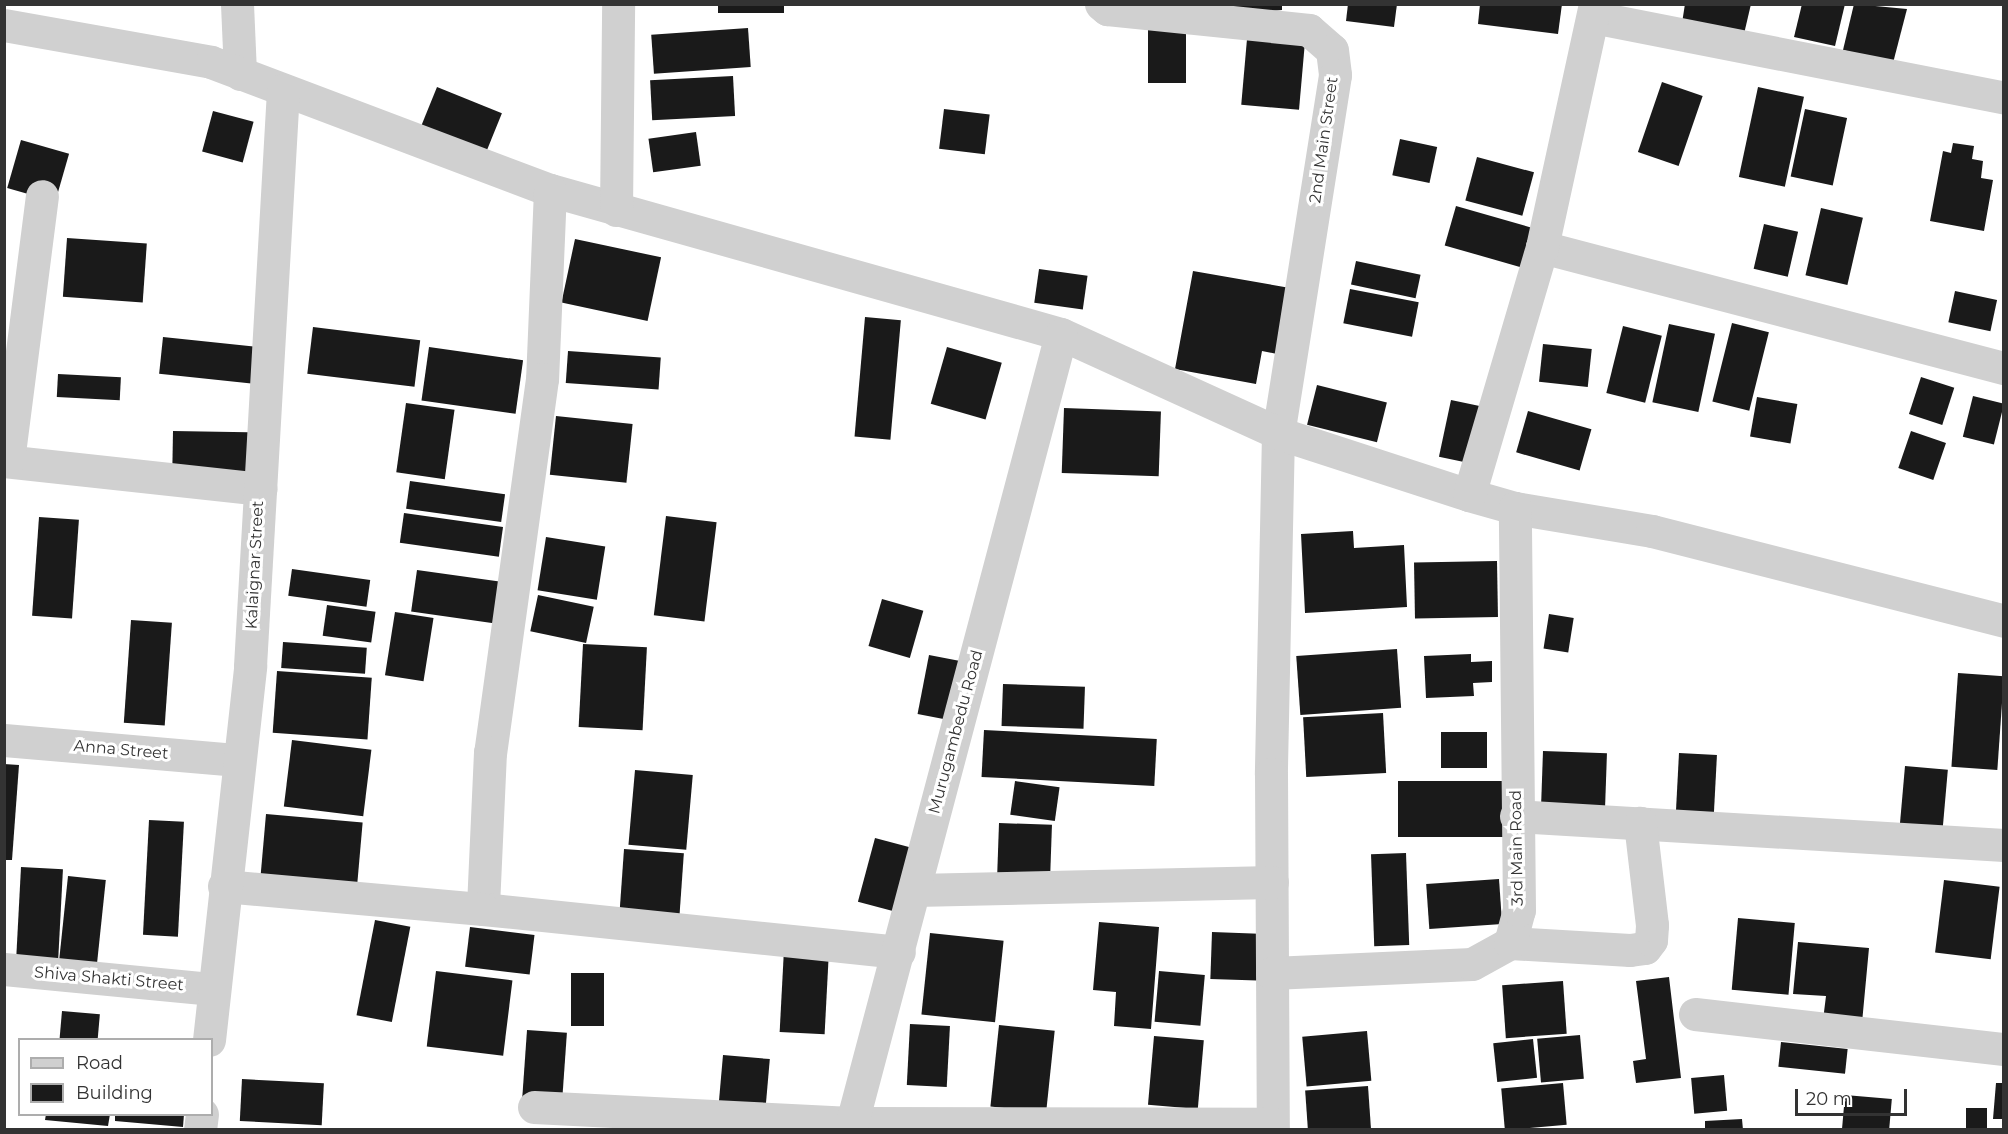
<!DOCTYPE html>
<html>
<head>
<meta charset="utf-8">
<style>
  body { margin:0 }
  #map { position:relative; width:2008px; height:1134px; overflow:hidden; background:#fff; font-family:Montserrat,sans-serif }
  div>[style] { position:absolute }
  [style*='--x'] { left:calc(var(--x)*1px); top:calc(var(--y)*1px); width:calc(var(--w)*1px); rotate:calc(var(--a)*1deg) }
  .building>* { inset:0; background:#1a1a1a; transform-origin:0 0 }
  .minor>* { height:33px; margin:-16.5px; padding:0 16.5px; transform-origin:16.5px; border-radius:16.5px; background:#d0d0d0 }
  span { translate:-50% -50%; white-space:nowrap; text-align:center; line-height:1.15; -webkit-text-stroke:6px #fff; paint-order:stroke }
  .street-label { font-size:16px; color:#333 }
  .frame { position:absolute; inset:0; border:6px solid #333; pointer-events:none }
  .legend { position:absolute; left:18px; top:1038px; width:195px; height:78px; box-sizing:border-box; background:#fff; border:2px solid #adadad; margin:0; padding:8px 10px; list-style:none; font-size:18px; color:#333 }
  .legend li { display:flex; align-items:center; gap:12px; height:30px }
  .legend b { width:30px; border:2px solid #adadad }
  .scale { position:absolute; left:1795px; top:1089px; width:112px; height:27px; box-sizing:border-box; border:3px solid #333; border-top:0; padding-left:8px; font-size:18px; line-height:21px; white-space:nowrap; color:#333; -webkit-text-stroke:4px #fff; paint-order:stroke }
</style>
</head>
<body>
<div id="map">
  <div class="building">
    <div style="left:718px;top:4px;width:66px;height:9px"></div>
    <div style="clip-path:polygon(1229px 4px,1282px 4px,1282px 10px,1230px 14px)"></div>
    <div style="clip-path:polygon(1348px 4px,1397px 4px,1394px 27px,1346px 21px)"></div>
    <div style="clip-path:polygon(1480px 4px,1562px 4px,1558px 34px,1478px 24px)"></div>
    <div style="clip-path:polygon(1685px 4px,1751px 4px,1744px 34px,1682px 23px)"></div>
    <div style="clip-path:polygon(1802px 4px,1845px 4px,1835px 46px,1794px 37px)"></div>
    <div style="clip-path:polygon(1854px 4px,1907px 9px,1893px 63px,1843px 50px)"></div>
    <div style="left:1148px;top:27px;width:38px;height:56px"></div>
    <div style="left:748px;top:28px;width:39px;height:97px;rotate:86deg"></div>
    <div style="left:1247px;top:39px;width:58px;height:66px;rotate:5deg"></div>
    <div style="left:733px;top:76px;width:40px;height:83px;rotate:87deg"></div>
    <div style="left:1662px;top:82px;width:43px;height:74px;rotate:19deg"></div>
    <div style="left:437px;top:87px;width:70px;height:43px;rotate:22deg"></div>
    <div style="left:1758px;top:87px;width:47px;height:92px;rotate:12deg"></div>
    <div style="left:944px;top:109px;width:46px;height:40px;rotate:7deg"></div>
    <div style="left:1805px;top:109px;width:43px;height:69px;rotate:12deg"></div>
    <div style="left:213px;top:111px;width:42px;height:42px;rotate:15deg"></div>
    <div style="left:696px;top:132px;width:34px;height:48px;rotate:82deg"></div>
    <div style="left:1400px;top:139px;width:38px;height:37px;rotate:12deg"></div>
    <div style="left:21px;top:140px;width:50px;height:50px;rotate:16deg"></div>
    <div style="clip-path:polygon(1953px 143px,1974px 146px,1972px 159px,1983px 161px,1981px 178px,1993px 180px,1984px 231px,1930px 221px,1943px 151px,1951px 153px)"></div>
    <div style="left:1477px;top:157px;width:59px;height:45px;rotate:15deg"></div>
    <div style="left:1456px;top:206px;width:85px;height:41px;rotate:16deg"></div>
    <div style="left:1821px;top:208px;width:43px;height:69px;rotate:13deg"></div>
    <div style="left:1764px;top:224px;width:35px;height:46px;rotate:13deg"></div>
    <div style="left:67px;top:238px;width:80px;height:59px;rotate:4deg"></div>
    <div style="left:575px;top:239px;width:88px;height:65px;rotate:12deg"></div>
    <div style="left:1356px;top:261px;width:66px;height:24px;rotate:12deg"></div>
    <div style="left:1039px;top:269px;width:49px;height:34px;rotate:8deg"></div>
    <div style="clip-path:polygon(1193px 271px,1290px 288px,1277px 354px,1262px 351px,1256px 384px,1175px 369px)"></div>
    <div style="left:1350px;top:289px;width:70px;height:35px;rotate:11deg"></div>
    <div style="left:1955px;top:291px;width:43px;height:32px;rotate:12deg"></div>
    <div style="left:865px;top:317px;width:36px;height:120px;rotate:5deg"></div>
    <div style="left:1732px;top:323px;width:38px;height:81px;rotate:14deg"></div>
    <div style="left:1669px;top:324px;width:47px;height:80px;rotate:12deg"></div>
    <div style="left:1623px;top:326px;width:40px;height:69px;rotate:14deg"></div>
    <div style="left:313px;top:327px;width:108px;height:47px;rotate:7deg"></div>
    <div style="left:163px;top:337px;width:100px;height:37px;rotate:6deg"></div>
    <div style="left:1543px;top:344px;width:49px;height:38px;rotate:6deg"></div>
    <div style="left:429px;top:347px;width:95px;height:54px;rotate:8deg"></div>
    <div style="left:947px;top:347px;width:57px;height:59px;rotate:16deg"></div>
    <div style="left:568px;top:351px;width:93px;height:32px;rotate:4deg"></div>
    <div style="left:58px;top:374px;width:63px;height:23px;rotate:3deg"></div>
    <div style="left:1921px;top:377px;width:35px;height:39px;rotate:18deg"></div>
    <div style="left:1317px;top:385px;width:72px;height:41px;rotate:14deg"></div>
    <div style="left:1973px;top:396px;width:32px;height:42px;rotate:14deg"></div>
    <div style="left:1757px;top:397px;width:41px;height:40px;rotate:10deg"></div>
    <div style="left:1451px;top:400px;width:39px;height:58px;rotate:12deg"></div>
    <div style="left:406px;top:403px;width:49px;height:70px;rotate:8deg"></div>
    <div style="left:1064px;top:408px;width:97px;height:65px;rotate:2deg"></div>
    <div style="left:1528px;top:411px;width:66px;height:43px;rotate:16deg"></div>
    <div style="left:556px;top:416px;width:77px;height:59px;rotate:6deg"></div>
    <div style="left:173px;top:431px;width:75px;height:52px;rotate:1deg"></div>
    <div style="left:1911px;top:431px;width:37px;height:39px;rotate:19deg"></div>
    <div style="left:410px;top:481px;width:96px;height:28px;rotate:8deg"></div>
    <div style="left:404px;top:513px;width:100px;height:30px;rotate:8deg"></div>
    <div style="left:666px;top:516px;width:51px;height:100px;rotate:7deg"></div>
    <div style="left:39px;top:517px;width:40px;height:99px;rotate:4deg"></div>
    <div style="clip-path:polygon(1353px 531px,1354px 548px,1404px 545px,1407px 607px,1305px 613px,1301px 534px)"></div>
    <div style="left:546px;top:537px;width:60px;height:54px;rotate:9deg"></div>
    <div style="left:1497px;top:561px;width:56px;height:83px;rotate:89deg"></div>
    <div style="left:292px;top:569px;width:79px;height:27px;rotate:8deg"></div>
    <div style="left:417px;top:570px;width:85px;height:42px;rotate:8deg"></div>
    <div style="left:538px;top:595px;width:57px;height:37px;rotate:12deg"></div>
    <div style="left:882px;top:599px;width:43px;height:49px;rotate:16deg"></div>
    <div style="left:327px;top:605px;width:49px;height:31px;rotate:8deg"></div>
    <div style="left:395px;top:612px;width:39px;height:64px;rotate:9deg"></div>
    <div style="left:1549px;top:614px;width:25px;height:35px;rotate:9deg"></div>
    <div style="left:131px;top:620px;width:41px;height:103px;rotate:4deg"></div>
    <div style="left:283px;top:642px;width:84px;height:26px;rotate:4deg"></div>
    <div style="left:583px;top:644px;width:64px;height:83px;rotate:3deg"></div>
    <div style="left:1397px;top:649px;width:59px;height:101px;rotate:86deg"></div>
    <div style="clip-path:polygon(1471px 654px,1471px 662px,1492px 661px,1492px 682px,1473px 683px,1474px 696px,1426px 698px,1424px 656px)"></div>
    <div style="left:929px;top:655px;width:37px;height:60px;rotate:11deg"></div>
    <div style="left:277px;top:671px;width:95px;height:62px;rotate:4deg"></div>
    <div style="left:1958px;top:673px;width:46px;height:94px;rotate:4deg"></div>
    <div style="left:1003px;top:684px;width:82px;height:42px;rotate:2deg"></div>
    <div style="left:1383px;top:713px;width:60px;height:80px;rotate:87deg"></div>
    <div style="left:984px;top:730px;width:173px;height:47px;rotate:3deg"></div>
    <div style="left:1487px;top:732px;width:36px;height:46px;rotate:90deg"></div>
    <div style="left:292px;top:740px;width:80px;height:67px;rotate:7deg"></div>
    <div style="left:1543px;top:751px;width:64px;height:55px;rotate:2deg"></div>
    <div style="left:1679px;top:753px;width:38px;height:63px;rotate:3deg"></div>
    <div style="clip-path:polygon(4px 764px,19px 765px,12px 860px,4px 860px)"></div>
    <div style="left:1905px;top:766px;width:43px;height:68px;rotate:5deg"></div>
    <div style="left:635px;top:770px;width:58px;height:75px;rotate:5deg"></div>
    <div style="left:1015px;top:781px;width:45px;height:34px;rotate:8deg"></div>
    <div style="left:1505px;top:781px;width:56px;height:107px;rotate:90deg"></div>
    <div style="left:266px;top:814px;width:97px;height:61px;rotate:5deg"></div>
    <div style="left:149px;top:820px;width:35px;height:115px;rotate:3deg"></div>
    <div style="left:999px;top:823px;width:53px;height:54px;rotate:2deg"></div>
    <div style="left:875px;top:838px;width:39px;height:66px;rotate:15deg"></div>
    <div style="left:624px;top:849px;width:60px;height:65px;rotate:4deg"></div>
    <div style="left:1406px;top:853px;width:92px;height:35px;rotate:88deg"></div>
    <div style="left:21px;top:867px;width:42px;height:92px;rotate:3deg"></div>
    <div style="left:68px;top:876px;width:38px;height:89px;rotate:6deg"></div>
    <div style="left:1499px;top:879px;width:45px;height:73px;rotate:86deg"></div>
    <div style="left:1944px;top:880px;width:56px;height:73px;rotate:7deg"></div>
    <div style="left:1738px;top:918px;width:57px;height:72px;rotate:5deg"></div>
    <div style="left:375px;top:920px;width:36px;height:97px;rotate:11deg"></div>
    <div style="clip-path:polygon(1099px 922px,1159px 927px,1151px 1029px,1114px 1026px,1116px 992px,1093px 990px)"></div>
    <div style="left:470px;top:927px;width:65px;height:40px;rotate:7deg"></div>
    <div style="left:1212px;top:932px;width:47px;height:47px;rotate:2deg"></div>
    <div style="left:930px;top:933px;width:74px;height:82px;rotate:6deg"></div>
    <div style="clip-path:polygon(1798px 942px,1869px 948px,1862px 1023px,1823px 1020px,1826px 996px,1793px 994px)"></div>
    <div style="left:784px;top:949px;width:45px;height:83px;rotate:3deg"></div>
    <div style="left:436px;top:971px;width:77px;height:76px;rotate:7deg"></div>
    <div style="left:1159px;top:971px;width:46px;height:51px;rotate:5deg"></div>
    <div style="left:571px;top:973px;width:33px;height:53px"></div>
    <div style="clip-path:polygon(1669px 977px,1681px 1078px,1636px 1083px,1633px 1061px,1646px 1059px,1636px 981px)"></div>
    <div style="left:1563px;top:981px;width:53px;height:61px;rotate:86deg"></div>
    <div style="left:62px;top:1011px;width:38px;height:29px;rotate:5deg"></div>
    <div style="left:910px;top:1024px;width:40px;height:61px;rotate:3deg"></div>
    <div style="left:999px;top:1025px;width:56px;height:82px;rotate:6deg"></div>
    <div style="left:527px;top:1030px;width:40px;height:79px;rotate:4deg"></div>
    <div style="left:1367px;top:1031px;width:50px;height:65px;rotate:85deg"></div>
    <div style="left:1580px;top:1035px;width:44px;height:43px;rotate:85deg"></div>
    <div style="left:1154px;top:1036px;width:50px;height:69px;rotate:5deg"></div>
    <div style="left:1533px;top:1039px;width:39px;height:40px;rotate:84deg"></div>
    <div style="left:1781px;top:1042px;width:67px;height:25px;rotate:6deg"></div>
    <div style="left:723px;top:1055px;width:47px;height:52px;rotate:5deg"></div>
    <div style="left:1724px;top:1075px;width:36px;height:33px;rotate:85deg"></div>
    <div style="left:242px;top:1079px;width:82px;height:42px;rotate:3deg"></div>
    <div style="left:1563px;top:1083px;width:42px;height:62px;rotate:85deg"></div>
    <div style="clip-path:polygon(1996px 1083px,2004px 1083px,2004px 1119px,1993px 1119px)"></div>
    <div style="left:1368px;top:1086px;width:44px;height:63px;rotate:86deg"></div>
    <div style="left:1845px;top:1095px;width:47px;height:35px;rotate:5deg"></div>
    <div style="left:1966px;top:1108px;width:21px;height:22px"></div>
    <div style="clip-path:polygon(46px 1114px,110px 1114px,108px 1126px,45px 1120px)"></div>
    <div style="clip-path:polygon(115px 1114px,184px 1114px,183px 1127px,115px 1121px)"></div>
    <div style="clip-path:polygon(1742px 1119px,1743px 1130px,1705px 1130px,1705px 1121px)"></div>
  </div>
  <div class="minor">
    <div style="--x:237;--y:4;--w:70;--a:87.5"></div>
    <div style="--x:1101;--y:4;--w:8;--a:40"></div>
    <div style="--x:1107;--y:9;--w:203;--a:5.9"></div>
    <div style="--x:1309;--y:30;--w:30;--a:41"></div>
    <div style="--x:1332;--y:50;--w:25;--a:83"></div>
    <div style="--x:1335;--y:75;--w:363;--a:99"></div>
    <div style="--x:1278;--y:433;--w:341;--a:91.2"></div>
    <div style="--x:1271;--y:774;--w:356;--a:89.7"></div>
    <div style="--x:1593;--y:17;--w:419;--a:11.1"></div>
    <div style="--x:4;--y:25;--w:210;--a:10.1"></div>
    <div style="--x:211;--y:62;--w:362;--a:20.7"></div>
    <div style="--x:550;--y:190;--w:531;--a:15.74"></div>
    <div style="--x:1061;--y:334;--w:239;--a:24.5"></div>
    <div style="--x:1278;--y:433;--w:201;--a:18"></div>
    <div style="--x:1469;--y:495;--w:48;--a:15.8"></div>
    <div style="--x:1515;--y:508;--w:139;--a:9.5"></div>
    <div style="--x:1652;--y:531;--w:363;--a:14.3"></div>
    <div style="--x:550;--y:190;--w:189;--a:92.4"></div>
    <div style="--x:542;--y:379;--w:377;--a:97.9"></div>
    <div style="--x:490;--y:752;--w:157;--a:92.6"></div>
    <div style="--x:483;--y:909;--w:418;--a:5.9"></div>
    <div style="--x:616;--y:210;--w:206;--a:-89.4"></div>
    <div style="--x:1542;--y:247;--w:478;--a:14.7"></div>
    <div style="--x:4;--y:461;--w:258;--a:6.2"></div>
    <div style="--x:8;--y:461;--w:267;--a:-82.7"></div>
    <div style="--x:1469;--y:495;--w:259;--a:-73.6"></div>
    <div style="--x:1542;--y:247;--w:249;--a:-77.7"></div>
    <div style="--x:4;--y:740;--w:235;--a:4.9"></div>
    <div style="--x:1516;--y:816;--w:489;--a:3.4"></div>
    <div style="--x:224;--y:886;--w:260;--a:5.1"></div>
    <div style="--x:915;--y:890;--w:357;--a:-1.3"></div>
    <div style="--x:1510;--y:943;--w:120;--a:3.3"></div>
    <div style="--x:1630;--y:950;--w:15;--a:-8"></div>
    <div style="--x:1645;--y:948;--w:10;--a:-53"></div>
    <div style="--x:1651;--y:940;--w:15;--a:-86"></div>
    <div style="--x:1652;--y:925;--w:103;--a:-96.7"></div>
    <div style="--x:4;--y:969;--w:210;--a:5.5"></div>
    <div style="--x:1272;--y:973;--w:200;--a:-2.6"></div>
    <div style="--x:1472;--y:964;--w:43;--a:-28.9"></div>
    <div style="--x:1510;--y:943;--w:34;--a:-75"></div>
    <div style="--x:1519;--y:910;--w:402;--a:-90.6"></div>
    <div style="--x:1695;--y:1014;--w:311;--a:6.5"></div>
    <div style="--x:209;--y:1040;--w:376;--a:-83.7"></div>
    <div style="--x:250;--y:666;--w:577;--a:-86.72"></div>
    <div style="--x:534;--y:1107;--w:317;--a:2.9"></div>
    <div style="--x:851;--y:1123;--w:421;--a:0.1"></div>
    <div style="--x:200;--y:1130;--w:16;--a:-83"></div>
    <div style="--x:850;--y:1130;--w:823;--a:-75.15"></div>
  </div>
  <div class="street-label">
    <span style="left:1324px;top:140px;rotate:-82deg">2nd Main Street</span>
    <span style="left:255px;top:565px;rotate:-87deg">Kalaignar Street</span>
    <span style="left:956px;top:732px;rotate:-75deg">Murugambedu Road</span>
    <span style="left:121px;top:750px;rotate:5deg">Anna Street</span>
    <span style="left:1517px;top:848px;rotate:-91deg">3rd Main Road</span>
    <span style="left:109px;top:979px;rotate:5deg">Shiva Shakti Street</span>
  </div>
  <div class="frame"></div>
  <ul class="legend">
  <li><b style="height:8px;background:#d0d0d0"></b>Road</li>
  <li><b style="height:16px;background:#1a1a1a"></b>Building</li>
  </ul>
  <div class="scale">20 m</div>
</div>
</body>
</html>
